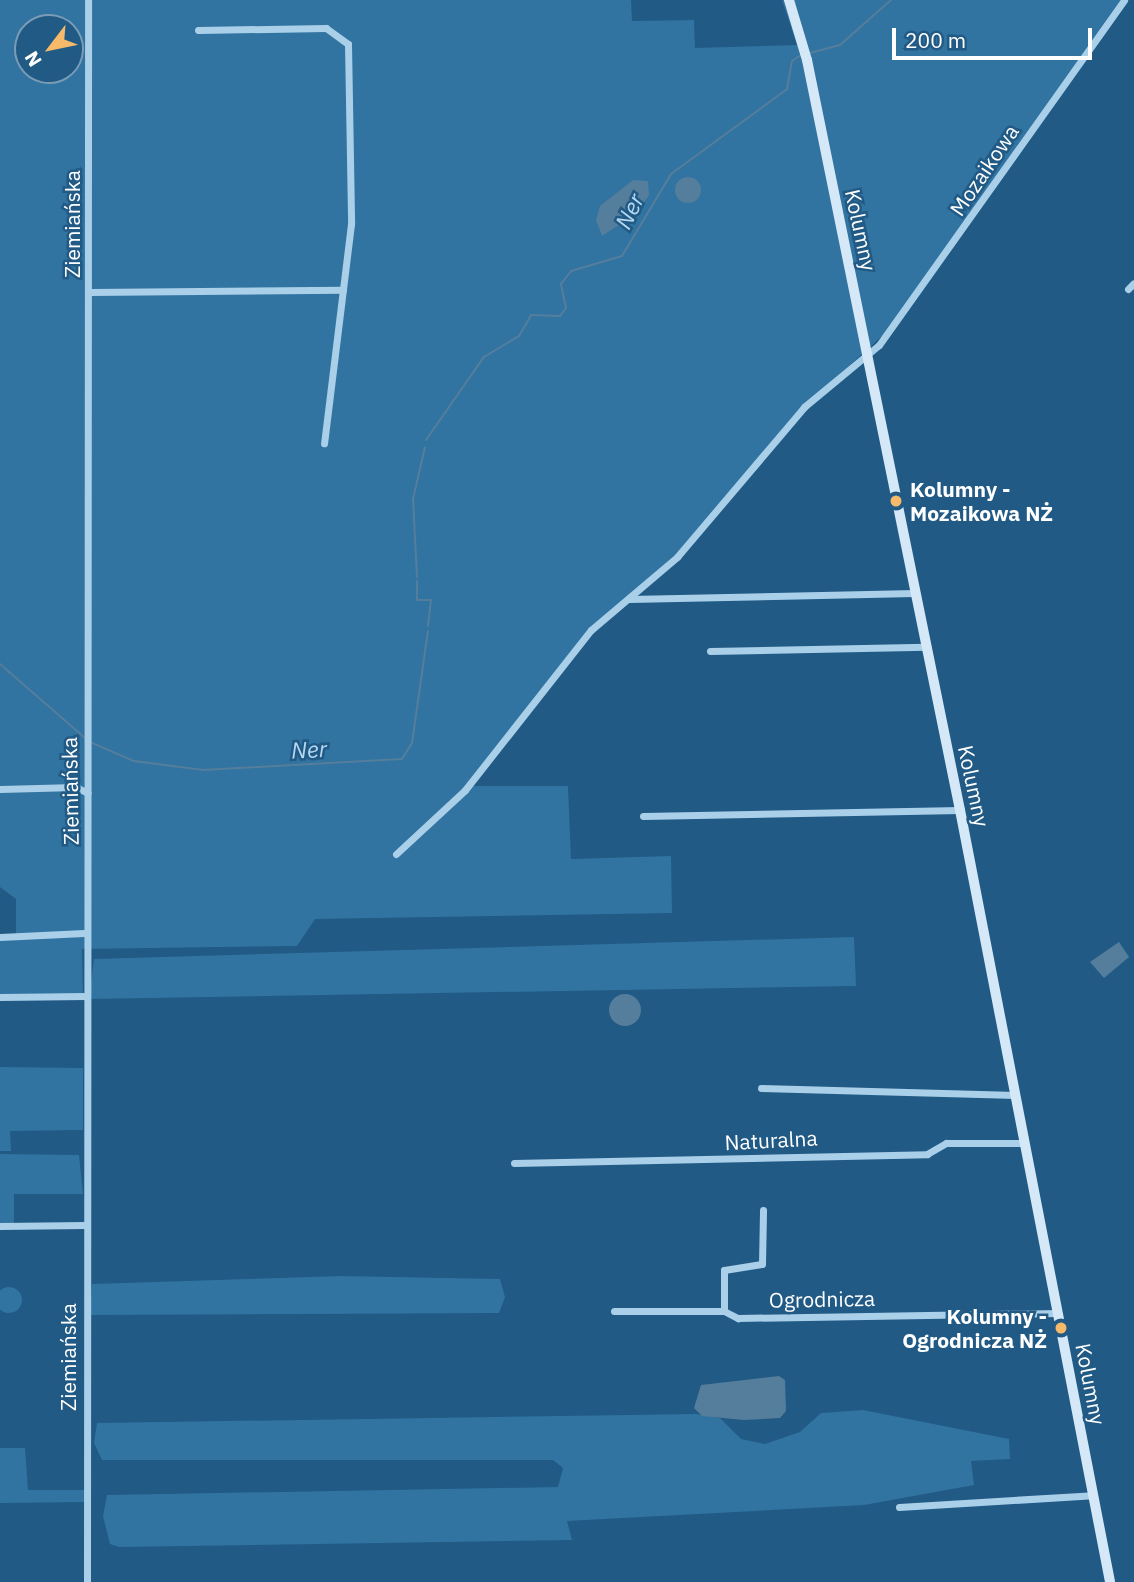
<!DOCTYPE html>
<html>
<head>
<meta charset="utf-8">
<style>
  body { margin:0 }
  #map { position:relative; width:1134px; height:1582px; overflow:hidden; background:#215a85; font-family:"IBM Plex Sans",sans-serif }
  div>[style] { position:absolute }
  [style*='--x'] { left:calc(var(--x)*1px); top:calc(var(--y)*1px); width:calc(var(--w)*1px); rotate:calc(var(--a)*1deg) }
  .green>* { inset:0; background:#3173a1 }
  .round { border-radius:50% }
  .water>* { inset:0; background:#557e9c }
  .stream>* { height:2px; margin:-1px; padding:0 1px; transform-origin:1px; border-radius:1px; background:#557e9c }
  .street>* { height:7px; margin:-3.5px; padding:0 3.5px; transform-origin:3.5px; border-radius:3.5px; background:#a9cfe9 }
  .secondary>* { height:10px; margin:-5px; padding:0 5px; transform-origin:5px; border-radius:5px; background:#d4e8f7 }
  .dots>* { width:19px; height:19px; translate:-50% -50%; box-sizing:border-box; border:4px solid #215a85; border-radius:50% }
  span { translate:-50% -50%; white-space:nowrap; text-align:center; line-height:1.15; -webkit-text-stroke:5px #215a85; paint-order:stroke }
  .street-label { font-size:21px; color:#fff }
  .poi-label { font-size:21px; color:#fff; font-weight:700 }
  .left { translate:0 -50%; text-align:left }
  .right { translate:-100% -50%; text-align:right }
  .water-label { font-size:23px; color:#b5d8f1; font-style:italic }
  .north { position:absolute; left:14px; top:14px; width:70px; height:70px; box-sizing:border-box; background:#215a85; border:2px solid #7a9cb6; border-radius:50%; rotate:238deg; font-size:19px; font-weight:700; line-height:28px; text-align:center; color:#fff }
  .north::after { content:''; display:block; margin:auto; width:24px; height:32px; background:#f6ba6a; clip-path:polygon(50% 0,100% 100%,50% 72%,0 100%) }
  .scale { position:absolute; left:892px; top:28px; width:200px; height:32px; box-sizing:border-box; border:4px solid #fff; border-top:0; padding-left:9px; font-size:21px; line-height:24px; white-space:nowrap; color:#fff; -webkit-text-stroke:5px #215a85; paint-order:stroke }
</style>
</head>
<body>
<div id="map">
  <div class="green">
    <div style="clip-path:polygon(evenodd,0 0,631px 0,632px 21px,694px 20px,695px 48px,797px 45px,782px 0,1122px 0,891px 328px,792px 417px,693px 539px,598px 622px,469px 786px,568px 786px,571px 859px,671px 856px,672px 913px,315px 919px,297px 946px,82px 949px,83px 998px,0 1000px,0 939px,16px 934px,16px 899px,0 887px,0 0,28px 28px,70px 28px,70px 70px,28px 70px,28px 28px)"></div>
    <div style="clip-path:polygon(854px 937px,856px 986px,89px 999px,94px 959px)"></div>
    <div style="clip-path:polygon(0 1067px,83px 1068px,83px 1130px,10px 1131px,11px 1151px,0 1151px)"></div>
    <div style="clip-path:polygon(0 1154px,79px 1155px,83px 1194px,14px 1194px,14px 1225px,0 1225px)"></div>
    <div style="clip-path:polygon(341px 1276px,500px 1279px,505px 1297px,499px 1313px,90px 1315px,92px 1284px)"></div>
    <div class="round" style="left:-4px;top:1287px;width:26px;height:26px"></div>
    <div style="clip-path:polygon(863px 1410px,1009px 1439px,1010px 1459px,971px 1461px,974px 1485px,864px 1505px,567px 1521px,572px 1540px,119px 1547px,110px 1544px,103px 1516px,107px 1495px,558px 1487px,563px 1468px,553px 1460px,102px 1460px,94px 1443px,97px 1423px,696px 1414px,720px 1418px,741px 1439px,765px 1444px,800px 1432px,821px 1413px)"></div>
    <div style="clip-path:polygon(0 1448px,25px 1448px,28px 1490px,85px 1490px,85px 1502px,0 1503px)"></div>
  </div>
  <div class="water">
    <div class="round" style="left:675px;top:177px;width:26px;height:26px"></div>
    <div style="clip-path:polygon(633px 180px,648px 181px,649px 195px,637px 213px,602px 236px,596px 220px,600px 206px)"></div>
    <div style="clip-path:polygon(1119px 942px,1129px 957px,1104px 978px,1090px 962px)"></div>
    <div class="round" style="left:609px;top:994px;width:32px;height:32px"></div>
    <div style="clip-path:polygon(779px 1376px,785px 1380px,786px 1411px,780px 1418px,744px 1420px,702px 1416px,694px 1408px,701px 1385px)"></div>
  </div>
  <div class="stream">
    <div style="--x:810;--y:53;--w:31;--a:-15"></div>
    <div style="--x:840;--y:45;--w:68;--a:-41.4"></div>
    <div style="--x:426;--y:440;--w:101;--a:-55.1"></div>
    <div style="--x:484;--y:357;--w:41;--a:-31"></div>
    <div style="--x:519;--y:336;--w:24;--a:-60"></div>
    <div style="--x:531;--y:315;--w:29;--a:2"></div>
    <div style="--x:560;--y:316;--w:10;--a:-53"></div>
    <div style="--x:566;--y:308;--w:25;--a:-102"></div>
    <div style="--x:561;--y:284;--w:16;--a:-52"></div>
    <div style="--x:571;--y:271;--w:53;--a:-16.4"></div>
    <div style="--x:622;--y:256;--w:96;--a:-59.1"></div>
    <div style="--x:671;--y:174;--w:144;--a:-36.2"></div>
    <div style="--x:787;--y:89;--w:28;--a:-80"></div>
    <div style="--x:792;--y:61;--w:11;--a:-34"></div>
    <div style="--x:417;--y:577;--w:78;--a:-92.9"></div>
    <div style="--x:413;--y:499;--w:53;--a:-77"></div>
    <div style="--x:417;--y:581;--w:19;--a:90"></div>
    <div style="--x:417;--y:600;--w:14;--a:0"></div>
    <div style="--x:431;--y:600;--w:26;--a:97"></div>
    <div style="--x:0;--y:664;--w:113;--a:41"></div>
    <div style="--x:90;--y:742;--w:48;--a:23.4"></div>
    <div style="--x:134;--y:761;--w:70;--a:7.4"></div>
    <div style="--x:203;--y:770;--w:199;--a:-3.2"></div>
    <div style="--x:402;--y:759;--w:19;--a:-58"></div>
    <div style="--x:412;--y:743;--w:113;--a:-81.9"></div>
  </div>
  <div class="street">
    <div style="--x:198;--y:30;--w:128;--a:-0.9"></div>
    <div style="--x:326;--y:28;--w:27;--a:36"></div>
    <div style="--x:348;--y:44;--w:180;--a:89"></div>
    <div style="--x:351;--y:224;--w:221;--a:97"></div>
    <div style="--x:1128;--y:289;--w:8;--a:-45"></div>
    <div style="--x:90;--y:292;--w:253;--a:-0.5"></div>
    <div style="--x:629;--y:599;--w:286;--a:-1.2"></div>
    <div style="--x:710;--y:651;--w:216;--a:-1.1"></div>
    <div style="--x:0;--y:789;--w:76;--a:-1.5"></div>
    <div style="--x:76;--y:787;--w:13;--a:27"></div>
    <div style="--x:643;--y:816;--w:317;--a:-1.1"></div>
    <div style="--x:396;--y:854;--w:94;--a:-42.8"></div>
    <div style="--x:465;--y:790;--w:204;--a:-51.8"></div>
    <div style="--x:591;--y:630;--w:113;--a:-40.3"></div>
    <div style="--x:677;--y:557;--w:197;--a:-49.7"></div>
    <div style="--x:804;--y:407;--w:97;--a:-39.6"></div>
    <div style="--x:879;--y:345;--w:423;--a:-54.6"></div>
    <div style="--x:0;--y:937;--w:84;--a:-2.7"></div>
    <div style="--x:0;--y:997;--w:86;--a:-0.7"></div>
    <div style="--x:761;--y:1088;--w:255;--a:1.6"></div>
    <div style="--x:514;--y:1163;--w:413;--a:-1.2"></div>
    <div style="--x:927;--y:1154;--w:22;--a:-30"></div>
    <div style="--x:946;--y:1143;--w:79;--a:0"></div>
    <div style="--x:0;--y:1226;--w:86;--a:-0.7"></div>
    <div style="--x:614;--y:1311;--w:110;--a:0"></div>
    <div style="--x:724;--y:1311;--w:16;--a:27"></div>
    <div style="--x:738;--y:1318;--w:320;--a:-0.9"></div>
    <div style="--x:724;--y:1311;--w:41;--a:-90"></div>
    <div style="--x:724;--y:1270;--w:38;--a:-9"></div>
    <div style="--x:762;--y:1264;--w:54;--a:-88.9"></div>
    <div style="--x:899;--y:1507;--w:194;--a:-3.5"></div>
    <div style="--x:87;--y:1582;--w:1582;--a:-89.96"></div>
  </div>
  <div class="secondary">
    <div style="--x:789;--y:0;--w:63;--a:73.3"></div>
    <div style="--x:807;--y:60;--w:765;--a:78.47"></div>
    <div style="--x:960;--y:810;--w:786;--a:79"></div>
  </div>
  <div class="dots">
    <div style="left:896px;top:501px;background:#f6ba6a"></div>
    <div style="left:1061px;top:1328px;background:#f6ba6a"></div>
  </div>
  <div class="street-label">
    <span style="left:984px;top:170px;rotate:-56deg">Mozaikowa</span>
    <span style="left:72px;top:224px;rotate:-90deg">Ziemiańska</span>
    <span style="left:861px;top:230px;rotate:78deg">Kolumny</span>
    <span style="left:974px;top:786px;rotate:78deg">Kolumny</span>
    <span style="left:70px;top:791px;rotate:-91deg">Ziemiańska</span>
    <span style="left:771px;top:1140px;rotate:-3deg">Naturalna</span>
    <span style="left:822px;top:1299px;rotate:-1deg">Ogrodnicza</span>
    <span style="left:68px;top:1357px;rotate:-90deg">Ziemiańska</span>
    <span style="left:1091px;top:1384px;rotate:79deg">Kolumny</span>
  </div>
  <div class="poi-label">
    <span class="left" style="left:910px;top:501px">Kolumny -<br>Mozaikowa NŻ</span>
    <span class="right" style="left:1047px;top:1328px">Kolumny -<br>Ogrodnicza NŻ</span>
  </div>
  <div class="water-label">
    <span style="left:629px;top:211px;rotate:-64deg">Ner</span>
    <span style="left:309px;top:749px;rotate:-3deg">Ner</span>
  </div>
  <div class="north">N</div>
  <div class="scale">200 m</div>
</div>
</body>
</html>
